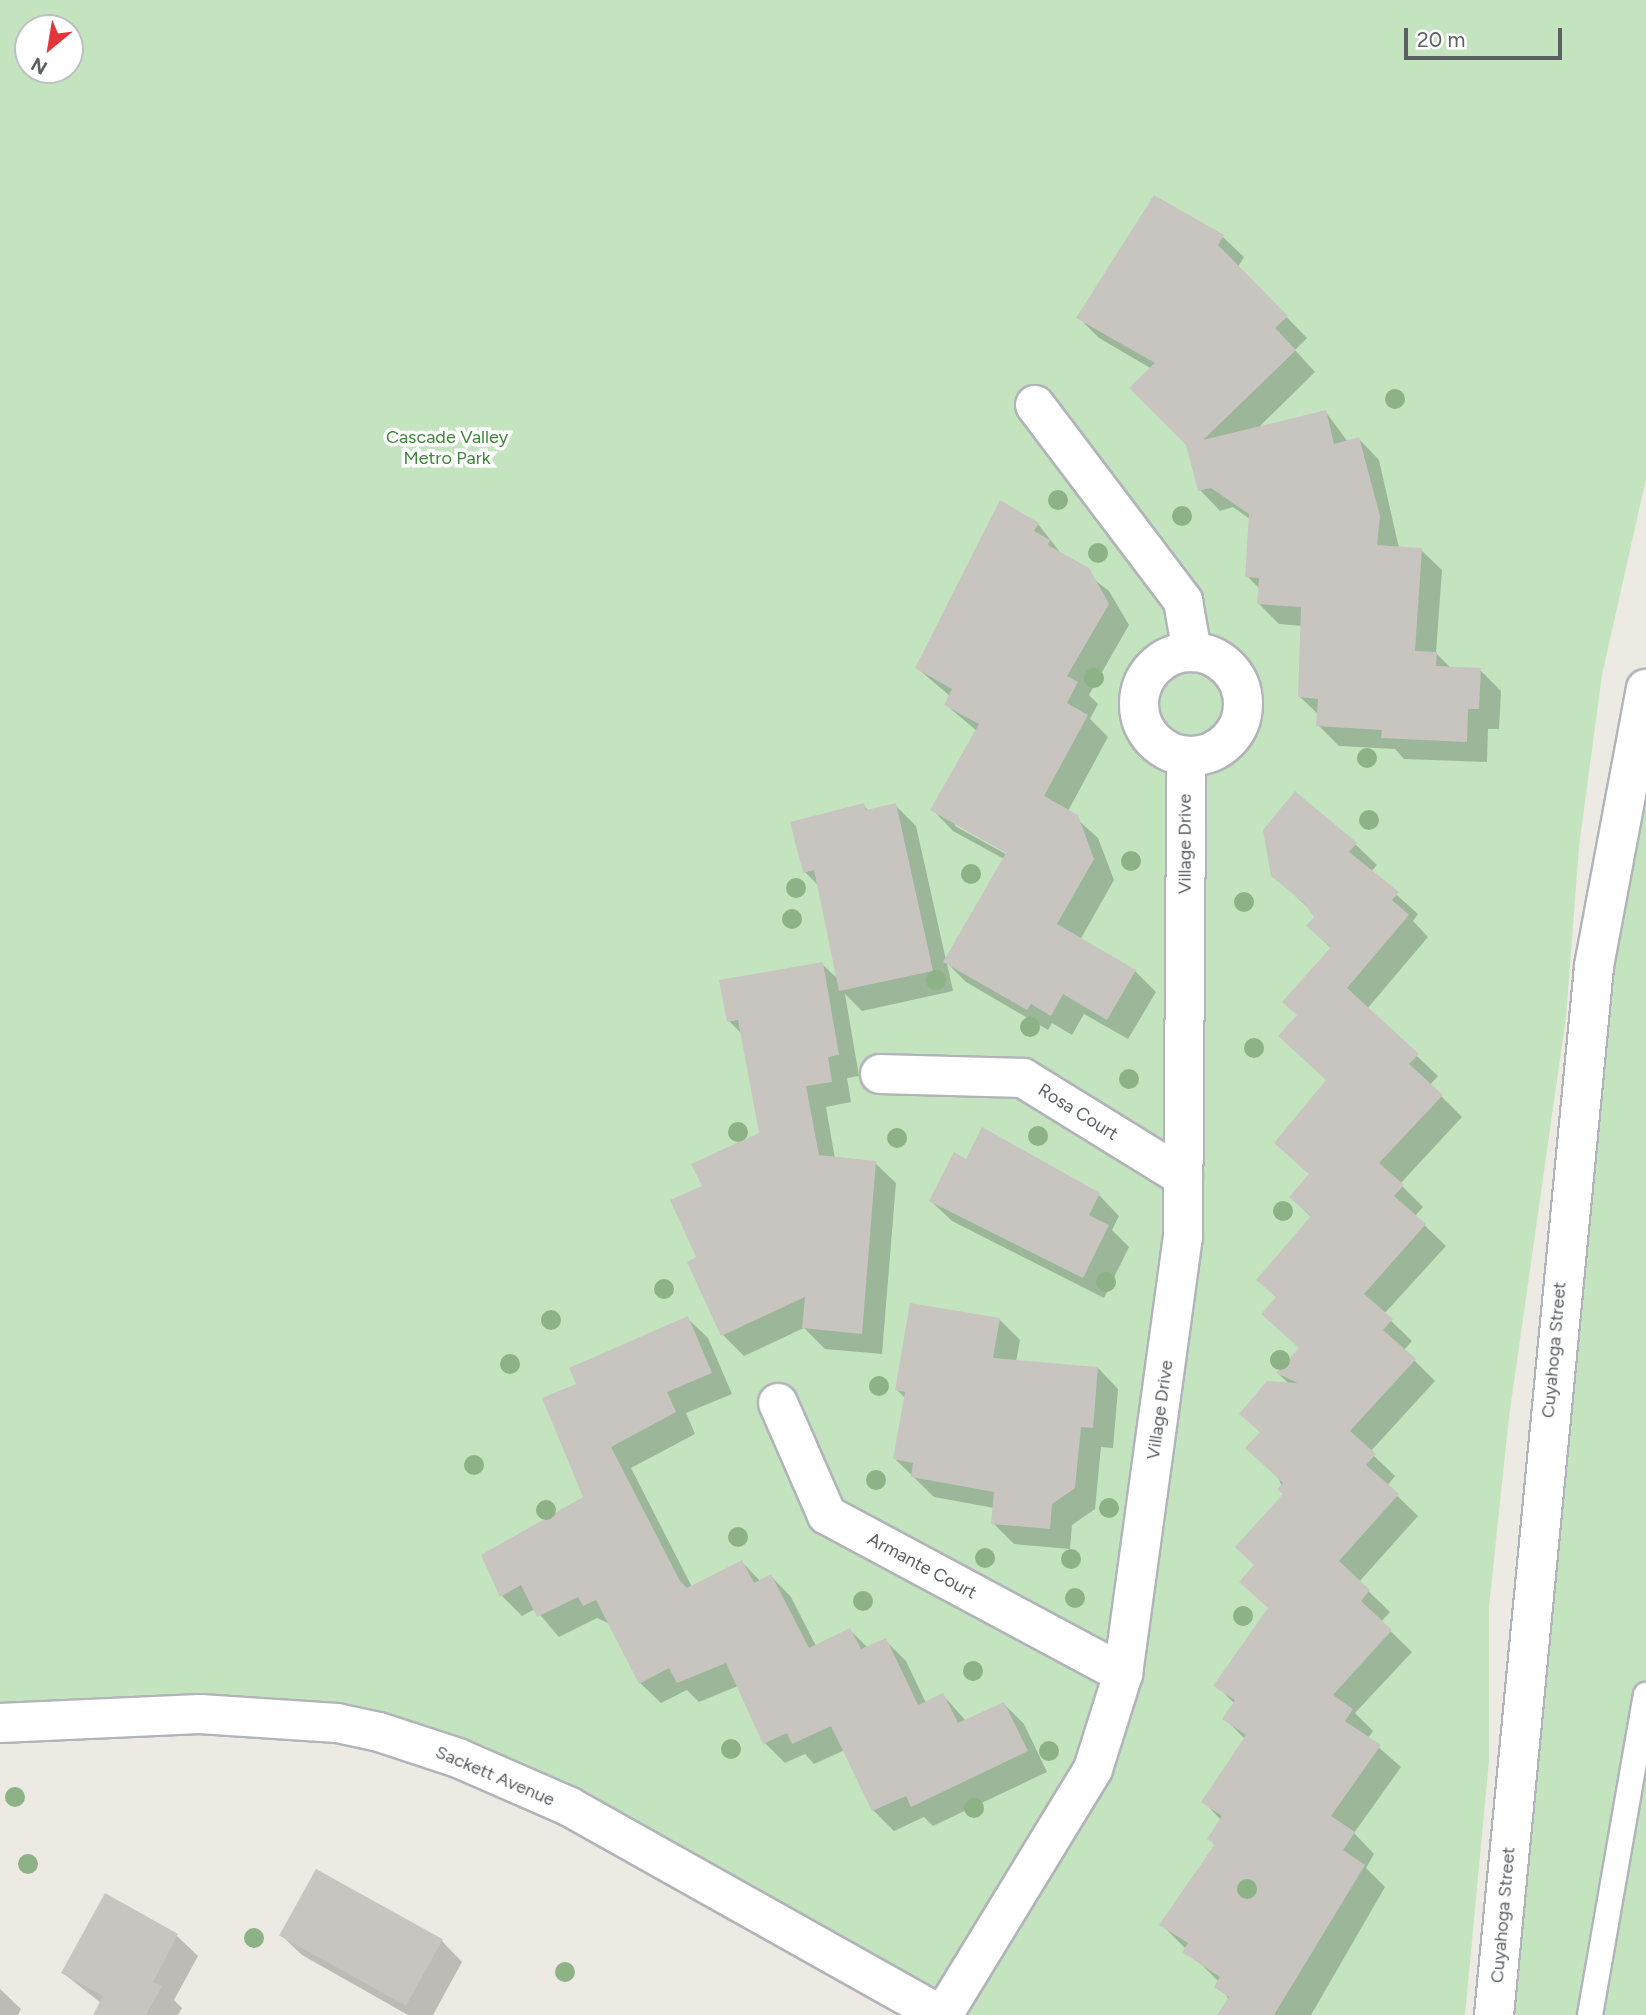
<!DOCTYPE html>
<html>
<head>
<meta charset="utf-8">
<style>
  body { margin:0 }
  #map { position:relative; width:1646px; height:2015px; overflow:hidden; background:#edeae3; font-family:Figtree,sans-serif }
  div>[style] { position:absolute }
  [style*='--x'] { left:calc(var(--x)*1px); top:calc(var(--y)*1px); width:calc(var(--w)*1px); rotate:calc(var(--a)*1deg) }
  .green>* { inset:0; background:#c4e4c0 }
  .shadow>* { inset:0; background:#0003 }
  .building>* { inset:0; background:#c8c5c0; transform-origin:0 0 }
  .roads { filter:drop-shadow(2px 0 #b1b4b8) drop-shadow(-2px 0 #b1b4b8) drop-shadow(0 2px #b1b4b8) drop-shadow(0 -2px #b1b4b8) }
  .service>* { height:24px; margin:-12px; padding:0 12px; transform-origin:12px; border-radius:12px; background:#fff }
  .minor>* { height:38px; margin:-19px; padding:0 19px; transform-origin:19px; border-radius:19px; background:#fff }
  .minor>.ring { margin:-19px; padding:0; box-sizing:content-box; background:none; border:38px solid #fff; border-radius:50% }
  .tertiary>* { height:38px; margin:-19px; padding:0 19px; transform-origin:19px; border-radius:19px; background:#fff }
  .trees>* { width:20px; height:20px; margin:-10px; border-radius:50%; background:#8cb285 }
  span { translate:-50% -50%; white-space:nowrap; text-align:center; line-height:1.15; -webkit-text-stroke:7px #fff; paint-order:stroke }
  .park-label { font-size:18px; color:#3d8538 }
  .street-label { font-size:18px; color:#5b6063 }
  .north { position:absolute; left:14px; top:14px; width:70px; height:70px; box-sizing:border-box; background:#fff; border:2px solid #bdbfc1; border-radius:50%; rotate:210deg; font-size:19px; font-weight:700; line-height:28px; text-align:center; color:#5b6063 }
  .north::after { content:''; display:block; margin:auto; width:24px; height:32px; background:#e3343a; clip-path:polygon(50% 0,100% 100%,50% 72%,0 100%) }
  .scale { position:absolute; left:1404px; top:28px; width:158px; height:32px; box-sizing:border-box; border:4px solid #5b6063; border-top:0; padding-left:9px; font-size:21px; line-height:24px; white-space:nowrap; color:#5b6063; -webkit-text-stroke:5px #fff; paint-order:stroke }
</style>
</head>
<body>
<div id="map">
  <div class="green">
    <div style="clip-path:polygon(evenodd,0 0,1646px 0,1646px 479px,1602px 675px,1579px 847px,1566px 1017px,1509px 1417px,1489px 1607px,1489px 1761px,1465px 2015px,941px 2015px,379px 1732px,0 1723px,0 0,28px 28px,70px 28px,70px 70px,28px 70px,28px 28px)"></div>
    <div style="clip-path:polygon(1646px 689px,1646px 2015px,1495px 2015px,1594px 966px,1621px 938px,1611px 863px)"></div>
  </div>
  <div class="shadow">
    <div style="clip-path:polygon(1223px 237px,1244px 257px,1238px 267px,1307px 338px,1295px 350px,1315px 372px,1257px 429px,1325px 411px,1348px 442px,1359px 439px,1379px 460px,1399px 548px,1421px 550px,1442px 570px,1436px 653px,1451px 668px,1480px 670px,1501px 691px,1499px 729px,1488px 729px,1487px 762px,1404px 759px,1395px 749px,1339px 746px,1318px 725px,1319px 715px,1300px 697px,1302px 626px,1279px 624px,1258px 603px,1260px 589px,1247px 576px,1250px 519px,1233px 507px,1220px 511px,1200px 490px,1187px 444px,1152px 369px,1099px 338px,1078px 317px)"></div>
    <div style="clip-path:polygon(evenodd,1038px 524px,1063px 556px,1109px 591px,1129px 625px,1089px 695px,1098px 704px,1090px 719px,1108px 737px,1068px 811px,1098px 838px,1114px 880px,1080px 940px,1135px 971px,1156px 992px,1128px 1039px,1084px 1014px,1072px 1035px,1052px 1023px,1048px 1030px,966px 982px,947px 963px,953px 991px,862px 1011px,845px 994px,859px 1076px,847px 1078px,851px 1102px,826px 1107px,835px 1159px,875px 1163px,896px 1183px,882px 1354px,825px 1349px,804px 1328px,744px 1356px,723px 1335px,689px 1263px,699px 1258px,704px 1187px,761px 1134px,743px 1035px,729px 1021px,822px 964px,839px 980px,818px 885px,805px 872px,863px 805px,869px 811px,895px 805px,916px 826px,946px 960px,1004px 859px,953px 831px,933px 810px,977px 731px,946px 705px,950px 696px,917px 668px,1038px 524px,955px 822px,1014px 855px,1013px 858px,955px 826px,955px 822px)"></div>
    <div style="clip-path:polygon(1296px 794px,1356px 845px,1377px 865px,1371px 872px,1418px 914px,1413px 921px,1428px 937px,1367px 1009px,1438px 1076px,1430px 1085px,1462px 1117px,1400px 1184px,1423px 1207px,1415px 1216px,1446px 1246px,1384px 1314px,1412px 1341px,1404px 1350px,1435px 1381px,1370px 1452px,1395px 1476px,1387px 1486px,1418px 1516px,1359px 1582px,1390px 1612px,1381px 1622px,1412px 1652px,1355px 1713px,1373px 1731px,1368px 1738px,1401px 1767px,1354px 1833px,1374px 1854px,1366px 1868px,1385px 1887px,1311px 2015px,1226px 2015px,1229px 2000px,1219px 1982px,1162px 1925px,1216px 1846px,1209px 1839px,1221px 1820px,1204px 1802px,1245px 1739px,1225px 1719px,1235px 1704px,1216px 1685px,1269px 1609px,1256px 1566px,1285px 1495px,1261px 1433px,1242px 1414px,1290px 1385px,1278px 1373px,1301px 1349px,1277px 1298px,1258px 1280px,1311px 1217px,1291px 1197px,1310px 1175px,1276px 1143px,1328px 1081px,1298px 1016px,1332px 949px,1308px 926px,1316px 917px,1312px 911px,1272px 875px)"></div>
    <div style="clip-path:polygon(967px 1161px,1099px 1195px,1119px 1216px,1112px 1230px,1129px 1247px,1104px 1298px,952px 1221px,931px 1201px)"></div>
    <div style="clip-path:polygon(687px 1318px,708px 1338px,732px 1394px,686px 1413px,695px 1434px,631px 1468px,692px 1587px,742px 1562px,761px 1582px,771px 1576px,791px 1597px,816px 1646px,850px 1630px,868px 1648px,885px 1640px,906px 1661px,926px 1703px,943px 1695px,966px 1721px,1004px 1704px,1024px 1724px,1047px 1772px,933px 1826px,924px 1817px,894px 1831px,873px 1810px,845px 1750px,814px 1764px,805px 1754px,785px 1763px,765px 1743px,738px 1686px,699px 1702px,687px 1690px,661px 1703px,640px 1683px,610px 1624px,597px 1618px,559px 1637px,535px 1609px,522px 1616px,502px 1596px,585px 1498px,578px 1385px)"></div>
    <div style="clip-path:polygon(999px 1319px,1020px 1340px,1016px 1362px,1098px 1368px,1118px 1389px,1113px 1448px,1101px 1447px,1095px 1509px,1072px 1525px,1070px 1549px,1014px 1544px,993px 1523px,994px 1508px,934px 1497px,895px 1459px,905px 1398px,897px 1390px)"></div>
    <div style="clip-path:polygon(105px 1896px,177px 1936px,198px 1956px,174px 2000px,182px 2008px,178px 2015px,95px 2015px,101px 2003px,63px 1973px)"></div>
    <div style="clip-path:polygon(281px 1935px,442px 1941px,462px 1962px,433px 2015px,408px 2015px,302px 1955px)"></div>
    <div style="clip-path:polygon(0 1989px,21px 2009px,18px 2015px,0 2015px)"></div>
  </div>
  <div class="building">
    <div style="clip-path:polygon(1154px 195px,1224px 235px,1218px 245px,1288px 316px,1275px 328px,1296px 350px,1203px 440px,1326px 410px,1334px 444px,1359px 437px,1380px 516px,1377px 545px,1422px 548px,1415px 651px,1437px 652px,1436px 666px,1481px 668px,1479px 709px,1468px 709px,1467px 742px,1381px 738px,1382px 730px,1316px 726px,1318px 699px,1298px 697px,1301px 607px,1257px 604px,1259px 578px,1245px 577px,1249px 514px,1211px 488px,1198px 491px,1186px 445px,1129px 388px,1155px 363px,1076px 318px)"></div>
    <div style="clip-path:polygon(1000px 500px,1039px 523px,1034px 531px,1050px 540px,1048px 545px,1089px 568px,1109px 604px,1067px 676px,1078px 682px,1067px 703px,1088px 715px,1044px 796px,1078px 815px,1094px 859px,1057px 924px,1136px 970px,1107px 1020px,1063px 994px,1051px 1016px,1031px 1004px,1027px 1010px,943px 962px,1006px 853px,930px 810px,979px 724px,944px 705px,952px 689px,915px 668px)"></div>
    <div style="clip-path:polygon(1295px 791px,1357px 843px,1349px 852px,1399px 892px,1392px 900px,1409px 915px,1347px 988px,1419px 1054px,1409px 1064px,1443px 1095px,1379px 1163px,1404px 1185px,1394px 1196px,1426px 1224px,1364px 1294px,1393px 1319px,1383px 1330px,1416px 1359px,1350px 1431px,1376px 1454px,1366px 1465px,1399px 1494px,1339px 1561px,1370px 1590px,1361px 1601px,1392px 1630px,1333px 1695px,1353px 1709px,1345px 1721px,1381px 1745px,1331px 1816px,1355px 1832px,1343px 1850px,1365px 1865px,1274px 2015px,1217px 2015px,1229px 1997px,1214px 1987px,1220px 1977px,1182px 1952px,1188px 1943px,1159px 1925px,1215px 1844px,1207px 1839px,1222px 1816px,1201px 1802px,1246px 1735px,1222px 1719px,1235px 1700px,1213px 1686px,1268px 1608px,1239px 1582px,1254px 1565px,1235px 1547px,1283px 1494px,1277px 1489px,1283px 1483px,1245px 1448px,1260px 1432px,1239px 1414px,1267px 1381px,1298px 1383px,1276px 1373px,1299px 1348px,1261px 1314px,1276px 1297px,1256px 1280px,1311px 1216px,1289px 1197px,1309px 1174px,1274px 1143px,1326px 1080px,1278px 1036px,1297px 1015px,1282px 1002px,1331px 947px,1306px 926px,1314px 917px,1304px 903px,1271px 876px,1263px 830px)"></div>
    <div style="clip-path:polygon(864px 803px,866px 810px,896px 803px,933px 971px,839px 991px,814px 870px,803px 873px,790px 822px)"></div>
    <div style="clip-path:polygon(823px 962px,839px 1055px,828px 1057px,832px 1082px,806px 1086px,819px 1155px,876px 1161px,862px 1334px,802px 1328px,805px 1297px,721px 1336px,687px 1262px,696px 1257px,670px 1200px,702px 1186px,691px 1164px,759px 1133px,738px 1020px,727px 1022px,719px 980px)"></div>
    <div style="clip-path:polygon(982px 1127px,1100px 1193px,1089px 1215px,1109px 1225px,1083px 1278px,929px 1201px,954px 1152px,966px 1159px)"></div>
    <div style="clip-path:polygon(910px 1303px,1000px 1318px,993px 1358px,1098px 1367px,1093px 1428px,1081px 1427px,1075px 1488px,1052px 1504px,1050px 1529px,991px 1524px,994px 1492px,911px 1477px,913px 1463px,893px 1459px,905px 1392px,895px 1390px)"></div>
    <div style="clip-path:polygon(688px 1316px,712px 1373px,667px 1392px,676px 1412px,611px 1447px,680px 1581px,687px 1588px,742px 1560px,754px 1583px,771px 1574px,809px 1648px,850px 1628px,861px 1649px,886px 1638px,918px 1705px,943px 1693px,958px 1723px,1004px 1702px,1028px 1751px,911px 1807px,906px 1796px,872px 1811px,831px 1726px,792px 1744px,787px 1733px,763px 1744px,726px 1663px,677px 1683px,669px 1668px,639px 1684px,596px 1600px,583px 1606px,578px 1597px,537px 1617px,521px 1585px,500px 1597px,481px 1555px,583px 1497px,542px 1398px,576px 1384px,569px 1368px)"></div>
    <div style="left:316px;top:1869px;width:145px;height:76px;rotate:29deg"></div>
    <div style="clip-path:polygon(105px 1893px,178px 1934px,153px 1982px,162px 1986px,146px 2015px,93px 2015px,103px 1996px,61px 1973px)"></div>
  </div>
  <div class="roads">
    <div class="service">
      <div style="--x:1590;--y:2015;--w:325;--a:-80.1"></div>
    </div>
    <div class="minor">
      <div style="--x:1035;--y:405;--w:246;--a:52.9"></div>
      <div style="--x:1183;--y:601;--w:52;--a:80"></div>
      <div class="ring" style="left:1139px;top:652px;width:66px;height:66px"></div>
      <div style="--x:880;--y:1074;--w:143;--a:1.6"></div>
      <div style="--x:1023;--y:1078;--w:188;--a:31.7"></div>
      <div style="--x:778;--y:1403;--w:122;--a:66.4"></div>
      <div style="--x:827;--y:1515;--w:336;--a:28.2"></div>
      <div style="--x:943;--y:2015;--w:288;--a:-58.6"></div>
      <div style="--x:1093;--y:1769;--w:100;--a:-72.5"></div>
      <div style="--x:1123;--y:1674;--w:440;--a:-82.2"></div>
      <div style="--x:1183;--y:1238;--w:482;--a:-89.6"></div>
    </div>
    <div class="tertiary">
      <div style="--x:0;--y:1723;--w:200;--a:-2.6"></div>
      <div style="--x:200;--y:1714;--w:137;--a:3.8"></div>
      <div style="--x:337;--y:1723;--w:43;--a:12.1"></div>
      <div style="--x:379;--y:1732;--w:83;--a:18.2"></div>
      <div style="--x:458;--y:1758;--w:122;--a:23.6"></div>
      <div style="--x:570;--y:1807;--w:425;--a:29.3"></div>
      <div style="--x:1494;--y:2015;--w:1054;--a:-84.55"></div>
      <div style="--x:1594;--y:966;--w:282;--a:-79.4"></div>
    </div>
  </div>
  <div class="trees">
    <div style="left:1395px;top:399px"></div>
    <div style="left:1058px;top:500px"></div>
    <div style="left:1182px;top:516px"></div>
    <div style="left:1098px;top:553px"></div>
    <div style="left:1094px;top:678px"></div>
    <div style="left:1367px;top:758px"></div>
    <div style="left:1369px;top:820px"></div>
    <div style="left:1131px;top:861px"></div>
    <div style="left:971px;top:874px"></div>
    <div style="left:796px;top:888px"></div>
    <div style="left:1244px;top:902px"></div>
    <div style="left:792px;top:919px"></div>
    <div style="left:936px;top:980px"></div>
    <div style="left:1030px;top:1027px"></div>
    <div style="left:1254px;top:1048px"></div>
    <div style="left:1129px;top:1079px"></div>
    <div style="left:738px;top:1132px"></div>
    <div style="left:1038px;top:1136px"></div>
    <div style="left:897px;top:1138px"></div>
    <div style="left:1283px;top:1211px"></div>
    <div style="left:1106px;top:1282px"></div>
    <div style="left:664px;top:1289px"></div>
    <div style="left:551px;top:1320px"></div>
    <div style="left:1280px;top:1360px"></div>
    <div style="left:510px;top:1364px"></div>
    <div style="left:879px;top:1386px"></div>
    <div style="left:474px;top:1465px"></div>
    <div style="left:876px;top:1480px"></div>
    <div style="left:1109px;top:1508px"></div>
    <div style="left:546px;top:1510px"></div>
    <div style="left:738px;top:1537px"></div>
    <div style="left:985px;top:1558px"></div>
    <div style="left:1071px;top:1559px"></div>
    <div style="left:1075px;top:1598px"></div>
    <div style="left:863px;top:1601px"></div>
    <div style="left:1243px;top:1616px"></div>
    <div style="left:973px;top:1671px"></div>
    <div style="left:731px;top:1749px"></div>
    <div style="left:1049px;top:1751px"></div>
    <div style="left:15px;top:1797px"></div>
    <div style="left:974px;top:1808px"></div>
    <div style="left:28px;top:1864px"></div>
    <div style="left:1247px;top:1889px"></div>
    <div style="left:254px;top:1938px"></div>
    <div style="left:565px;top:1972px"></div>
  </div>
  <div class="park-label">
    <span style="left:447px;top:448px">Cascade Valley<br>Metro Park</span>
  </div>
  <div class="street-label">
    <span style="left:1185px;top:844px;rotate:-90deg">Village Drive</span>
    <span style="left:1078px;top:1112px;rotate:32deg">Rosa Court</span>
    <span style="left:1554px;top:1350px;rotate:-85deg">Cuyahoga Street</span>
    <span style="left:1160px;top:1410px;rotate:-82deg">Village Drive</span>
    <span style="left:922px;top:1566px;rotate:28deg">Armante Court</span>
    <span style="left:495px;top:1776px;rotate:23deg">Sackett Avenue</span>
    <span style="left:1503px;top:1915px;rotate:-85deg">Cuyahoga Street</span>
  </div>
  <div class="north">N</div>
  <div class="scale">20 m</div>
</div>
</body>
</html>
